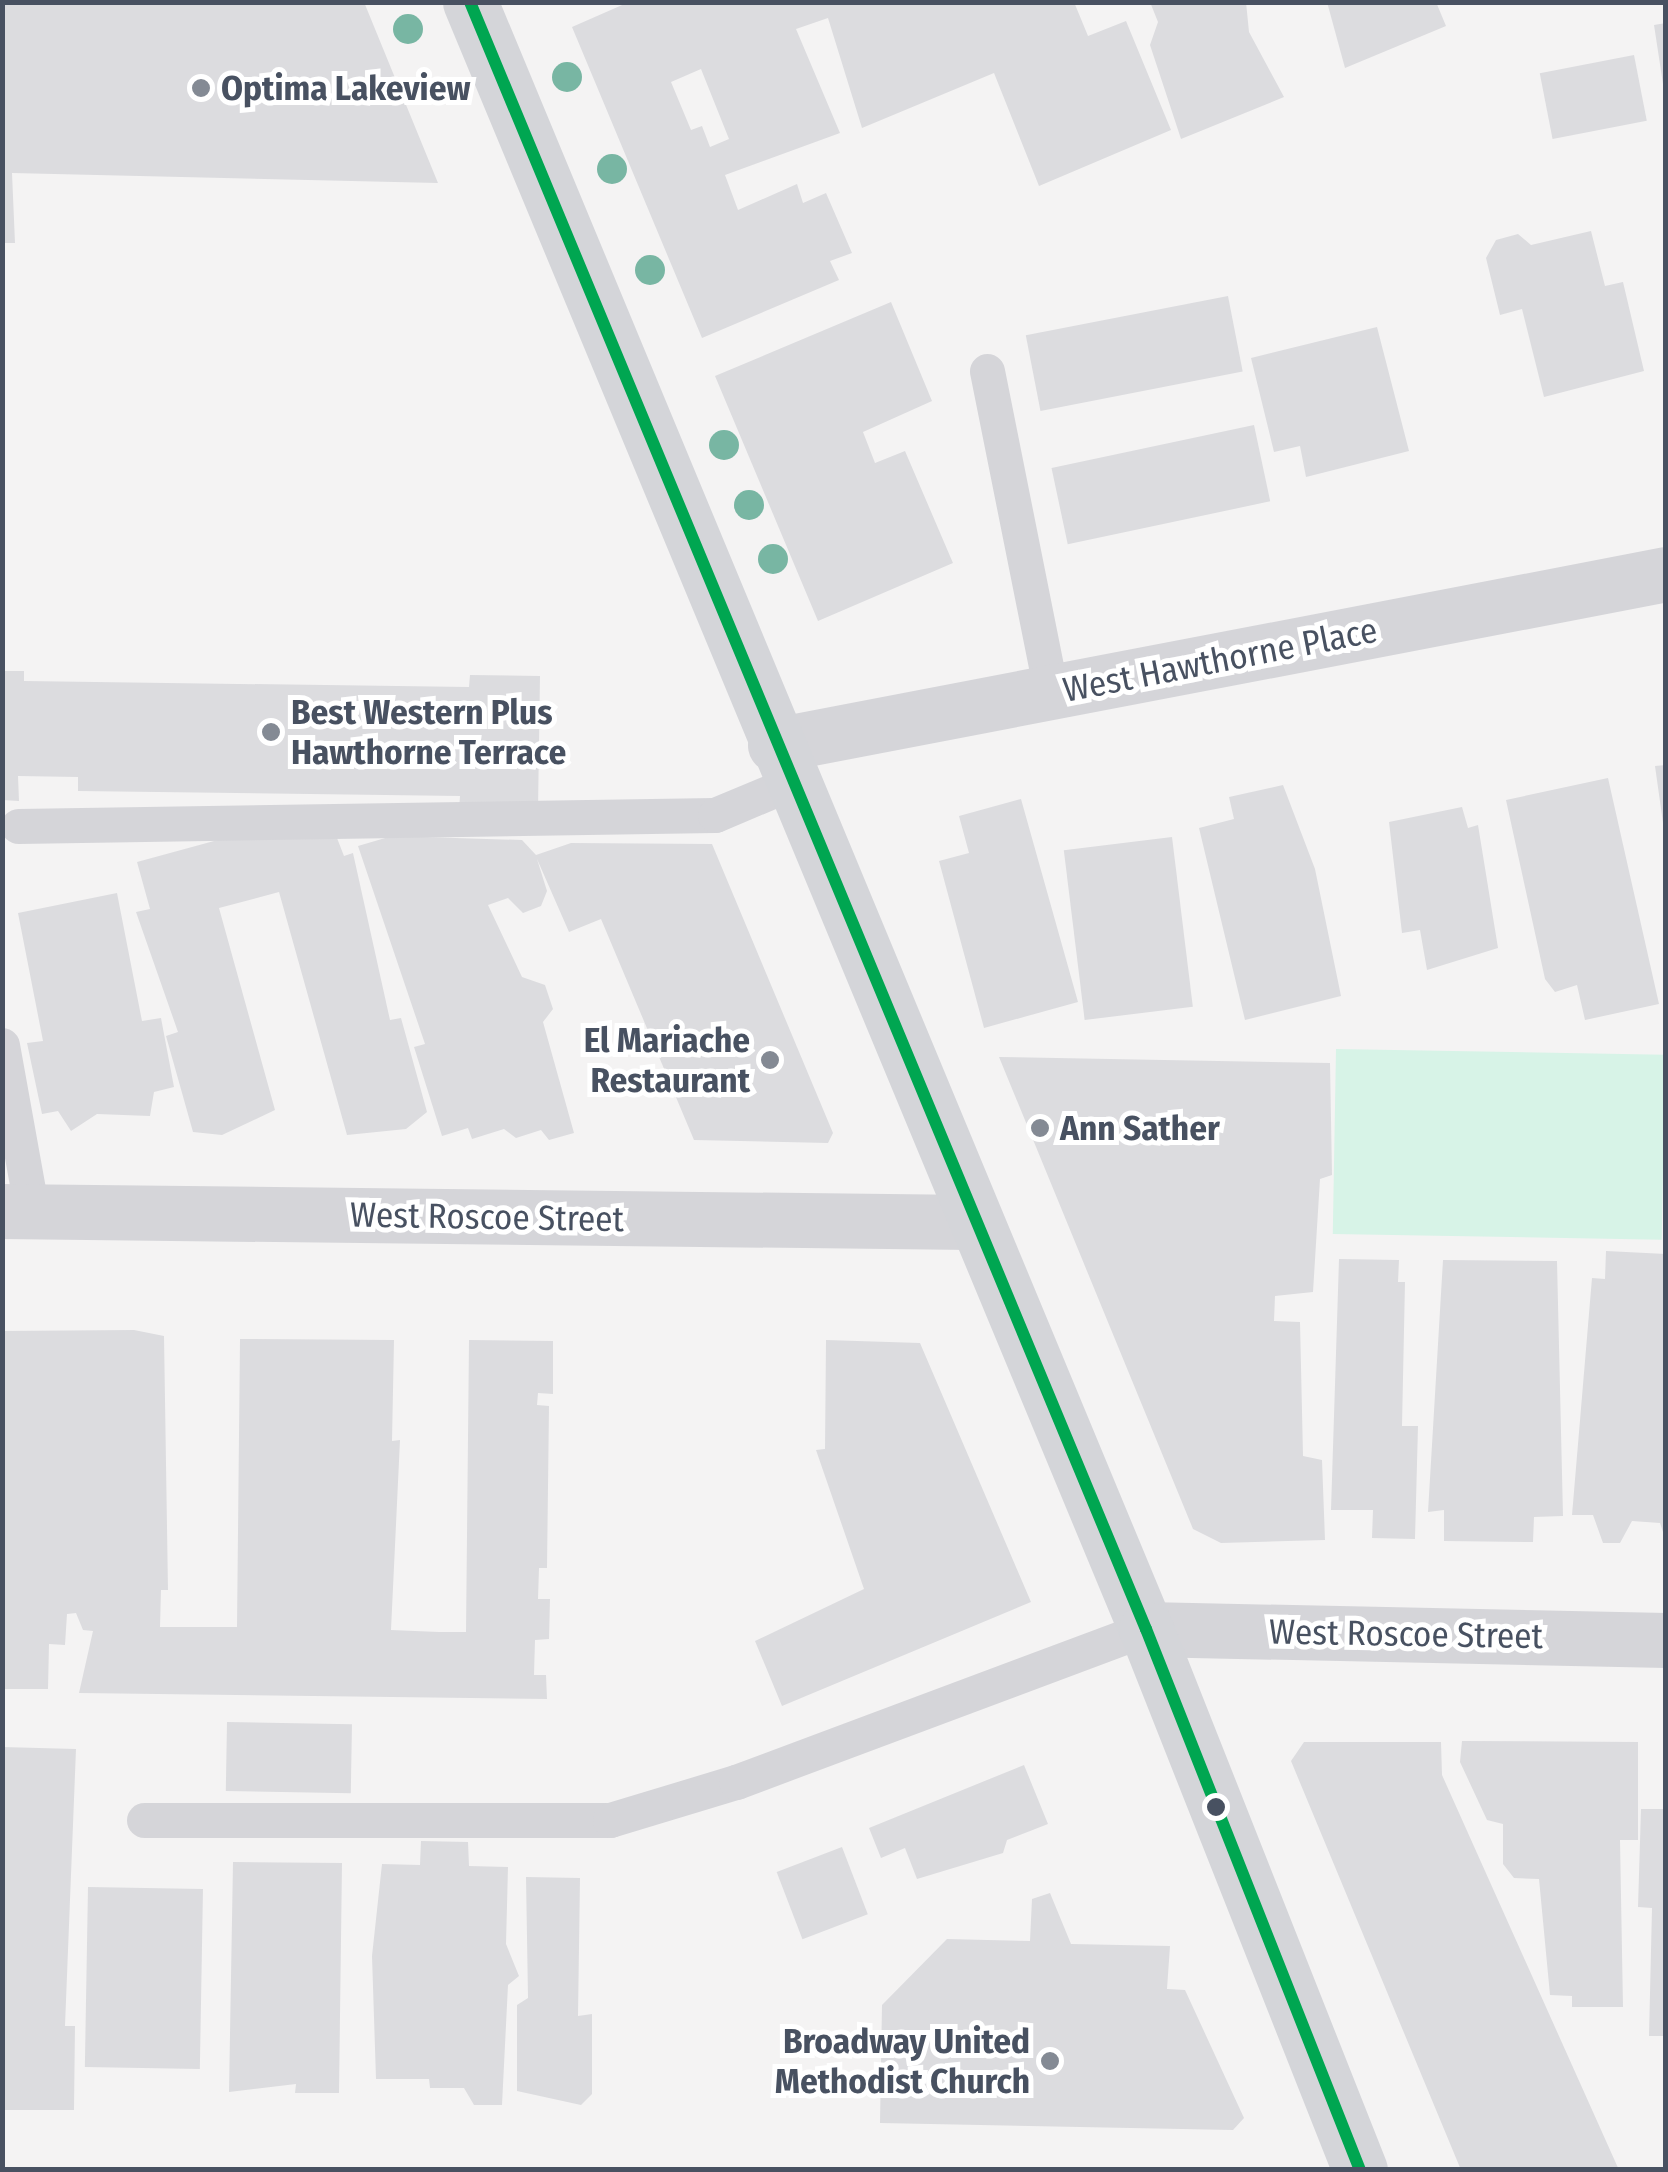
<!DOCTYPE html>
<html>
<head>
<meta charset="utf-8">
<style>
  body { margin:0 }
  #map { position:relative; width:1668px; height:2172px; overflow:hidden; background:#f4f3f3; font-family:"Fira Sans Condensed",sans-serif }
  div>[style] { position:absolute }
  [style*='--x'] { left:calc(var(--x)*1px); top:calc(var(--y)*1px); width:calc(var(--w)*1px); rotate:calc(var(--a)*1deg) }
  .green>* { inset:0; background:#d7f3e7; transform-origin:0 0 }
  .building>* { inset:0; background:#dcdcdf; transform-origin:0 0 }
  .service>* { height:35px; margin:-17.5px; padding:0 17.5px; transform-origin:17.5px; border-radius:17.5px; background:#d5d5d9 }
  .minor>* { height:55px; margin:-27.5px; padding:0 27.5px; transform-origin:27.5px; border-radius:27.5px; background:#d5d5d9 }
  .secondary>* { height:55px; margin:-27.5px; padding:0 27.5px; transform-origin:27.5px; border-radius:27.5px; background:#d4d5d9 }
  .bus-1>* { height:12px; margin:-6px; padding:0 6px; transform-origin:6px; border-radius:6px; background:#00a651 }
  .trees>* { width:30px; height:30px; margin:-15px; border-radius:50%; background:#78b6a3 }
  .dots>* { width:28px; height:28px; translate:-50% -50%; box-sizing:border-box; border:5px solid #fff; border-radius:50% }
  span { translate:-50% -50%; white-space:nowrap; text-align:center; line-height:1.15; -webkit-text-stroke:10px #fff; paint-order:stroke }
  .poi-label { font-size:35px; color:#485161; font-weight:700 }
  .left { translate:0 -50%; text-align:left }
  .right { translate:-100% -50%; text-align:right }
  .street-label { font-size:35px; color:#485161 }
  .frame { position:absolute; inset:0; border:5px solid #485161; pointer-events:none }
</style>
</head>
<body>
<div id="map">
  <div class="green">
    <div style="left:1336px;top:1049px;width:329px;height:185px;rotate:1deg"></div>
  </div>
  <div class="building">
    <div style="clip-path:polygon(2px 2px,364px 2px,438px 183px,12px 173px,15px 243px,2px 243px)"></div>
    <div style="clip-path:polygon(evenodd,629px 2px,1074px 2px,1088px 36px,1126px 21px,1171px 130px,1039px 186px,994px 73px,862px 128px,828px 18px,796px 29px,840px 133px,725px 175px,738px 210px,797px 184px,803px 203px,826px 193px,852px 253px,830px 261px,839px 280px,702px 338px,572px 27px,629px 2px,701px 69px,729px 139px,710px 147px,702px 126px,691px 130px,671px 82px,701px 69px)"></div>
    <div style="clip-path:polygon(1150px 2px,1246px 2px,1249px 32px,1284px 97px,1181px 139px,1150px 45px,1158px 22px)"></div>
    <div style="clip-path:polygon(1327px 2px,1436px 2px,1446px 26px,1345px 68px)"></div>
    <div style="clip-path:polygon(1666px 23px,1666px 84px,1663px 84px,1654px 25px)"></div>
    <div style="left:1634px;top:55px;width:67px;height:96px;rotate:79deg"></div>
    <div style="clip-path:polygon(1591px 231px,1605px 286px,1623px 282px,1644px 371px,1544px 397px,1522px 309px,1500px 315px,1486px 258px,1496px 240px,1518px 234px,1531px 245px)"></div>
    <div style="left:1228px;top:296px;width:77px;height:206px;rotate:79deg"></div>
    <div style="clip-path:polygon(891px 302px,932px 401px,863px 432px,875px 463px,905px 451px,953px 563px,818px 621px,715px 376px)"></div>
    <div style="clip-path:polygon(1377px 327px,1409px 451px,1306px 477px,1300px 446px,1274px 452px,1251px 358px)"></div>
    <div style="left:1254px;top:425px;width:78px;height:207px;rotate:78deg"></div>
    <div style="clip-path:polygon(2px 671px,24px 671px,24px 681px,469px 687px,470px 675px,540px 676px,538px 810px,459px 810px,460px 796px,78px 791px,78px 777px,18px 776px,19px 801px,2px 800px)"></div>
    <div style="clip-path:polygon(1666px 765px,1666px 823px,1663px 823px,1655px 766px)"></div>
    <div style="clip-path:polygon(1608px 778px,1659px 1004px,1585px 1020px,1577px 985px,1555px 992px,1545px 979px,1506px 800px)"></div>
    <div style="clip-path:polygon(1283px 785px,1315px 869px,1341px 996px,1245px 1020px,1199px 828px,1234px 819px,1229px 797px)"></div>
    <div style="clip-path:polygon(1021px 799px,1078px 1002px,984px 1028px,939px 861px,969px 853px,959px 816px)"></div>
    <div style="clip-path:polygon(1462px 807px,1468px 828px,1478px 825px,1498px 948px,1427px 970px,1420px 930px,1402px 933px,1389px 822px)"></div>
    <div style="clip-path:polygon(392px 836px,522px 840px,536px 855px,571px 843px,712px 844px,833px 1133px,828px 1143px,694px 1140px,601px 919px,569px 932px,537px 859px,547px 891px,541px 906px,523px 913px,508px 898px,488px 905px,522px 977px,545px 985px,553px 1009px,543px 1022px,574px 1133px,549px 1140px,541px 1130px,516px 1138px,504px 1129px,472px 1139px,468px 1128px,442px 1136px,414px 1047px,425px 1044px,358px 846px)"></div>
    <div style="left:1172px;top:837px;width:171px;height:109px;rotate:83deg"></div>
    <div style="clip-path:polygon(225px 838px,337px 838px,344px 856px,353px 853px,390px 1020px,401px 1018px,427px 1112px,406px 1129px,347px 1135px,279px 892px,219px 908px,275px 1110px,222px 1135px,193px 1132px,166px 1036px,178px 1032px,136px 912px,150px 909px,137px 862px)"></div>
    <div style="clip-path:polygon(117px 893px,142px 1021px,161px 1018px,174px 1087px,154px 1092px,150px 1116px,97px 1114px,71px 1131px,58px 1111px,42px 1114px,27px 1043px,43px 1041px,18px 913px)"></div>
    <div style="clip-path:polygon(999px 1057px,1330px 1063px,1332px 1175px,1320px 1179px,1313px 1292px,1275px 1296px,1274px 1321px,1300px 1322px,1303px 1456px,1322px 1460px,1325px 1540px,1221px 1543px,1193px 1529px)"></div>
    <div style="clip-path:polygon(1606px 1251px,1666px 1254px,1666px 1541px,1660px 1523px,1632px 1521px,1620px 1543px,1603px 1543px,1593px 1515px,1572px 1515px,1592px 1278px,1605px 1279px)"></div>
    <div style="clip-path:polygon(1339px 1259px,1399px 1260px,1398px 1282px,1405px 1282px,1402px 1426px,1418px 1426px,1415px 1539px,1372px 1538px,1373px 1510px,1331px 1510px)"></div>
    <div style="clip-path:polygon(1443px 1260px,1557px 1261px,1563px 1516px,1534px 1517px,1533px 1542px,1444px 1541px,1444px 1510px,1428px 1512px)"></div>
    <div style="clip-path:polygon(134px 1330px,164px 1336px,168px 1590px,161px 1590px,160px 1627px,237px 1627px,240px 1339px,394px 1340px,392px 1441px,400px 1440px,391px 1630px,439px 1632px,466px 1632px,469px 1340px,553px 1341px,553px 1394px,538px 1393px,537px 1405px,549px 1406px,547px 1568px,539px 1568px,538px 1599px,550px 1599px,549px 1639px,535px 1640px,534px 1675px,546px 1675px,547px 1699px,79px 1693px,93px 1631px,83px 1630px,76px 1613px,67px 1614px,65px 1645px,49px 1644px,48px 1689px,2px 1689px,2px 1331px)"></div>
    <div style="clip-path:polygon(826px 1340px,920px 1343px,1031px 1602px,782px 1706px,755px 1641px,864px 1589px,816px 1450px,825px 1449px)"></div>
    <div style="left:227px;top:1722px;width:125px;height:69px;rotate:1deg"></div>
    <div style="clip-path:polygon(1462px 1741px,1638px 1742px,1638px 1840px,1620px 1840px,1623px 2007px,1572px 2007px,1572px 1996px,1550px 1995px,1539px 1879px,1514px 1878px,1503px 1864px,1503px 1824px,1487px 1820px,1460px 1762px)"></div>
    <div style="clip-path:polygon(1304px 1742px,1441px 1742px,1442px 1775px,1619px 2170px,1461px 2170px,1291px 1761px)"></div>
    <div style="clip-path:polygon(2px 1747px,76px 1749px,65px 2026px,75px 2026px,74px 2110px,2px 2110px)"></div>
    <div style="clip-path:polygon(1024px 1765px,1048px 1824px,1007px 1840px,1003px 1853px,917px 1879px,905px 1848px,881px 1858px,869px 1828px)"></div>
    <div style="clip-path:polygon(1641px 1809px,1666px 1809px,1666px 2036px,1649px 2036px,1652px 1908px,1638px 1907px)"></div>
    <div style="clip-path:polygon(421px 1841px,468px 1842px,469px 1866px,508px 1867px,506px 1944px,519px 1976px,508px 1985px,502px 2105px,474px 2105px,464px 2088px,430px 2088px,429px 2079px,376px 2079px,372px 1956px,382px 1864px,420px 1865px)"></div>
    <div style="left:842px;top:1847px;width:72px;height:70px;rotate:69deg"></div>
    <div style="clip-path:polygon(233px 1862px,342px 1863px,339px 2093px,295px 2093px,296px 2084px,229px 2092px)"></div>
    <div style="clip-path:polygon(526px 1877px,580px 1878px,578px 2016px,592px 2014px,592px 2094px,581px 2105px,517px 2091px,517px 2005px,528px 1998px)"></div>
    <div style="left:88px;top:1887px;width:115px;height:180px;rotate:1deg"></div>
    <div style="clip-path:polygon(1050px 1893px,1071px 1944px,1170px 1946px,1167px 1989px,1185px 1990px,1244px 2118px,1233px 2130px,880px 2123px,882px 2005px,947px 1939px,1030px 1941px,1032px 1899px)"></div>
  </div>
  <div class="service">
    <div style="--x:987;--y:371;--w:327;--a:78.7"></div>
    <div style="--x:18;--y:826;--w:697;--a:-0.9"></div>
    <div style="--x:715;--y:815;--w:82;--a:-22.8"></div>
    <div style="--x:2;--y:1045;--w:169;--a:79.8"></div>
    <div style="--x:144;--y:1820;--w:466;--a:0"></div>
    <div style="--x:610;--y:1820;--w:132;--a:-16.8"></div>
    <div style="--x:736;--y:1782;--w:438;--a:-20.5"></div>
  </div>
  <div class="minor">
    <div style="--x:775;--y:745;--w:907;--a:-10.86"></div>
    <div style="--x:2;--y:1211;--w:970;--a:0.65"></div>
    <div style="--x:1146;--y:1629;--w:520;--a:1.21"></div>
  </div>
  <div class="secondary">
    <div style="--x:470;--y:2;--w:1762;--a:67.44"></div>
    <div style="--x:1146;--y:1629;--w:582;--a:68.42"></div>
  </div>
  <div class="bus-1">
    <div style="--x:470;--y:2;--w:1762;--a:67.44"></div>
    <div style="--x:1146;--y:1629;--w:582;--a:68.42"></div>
  </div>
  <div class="trees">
    <div style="left:408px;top:29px"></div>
    <div style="left:567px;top:77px"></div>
    <div style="left:612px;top:169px"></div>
    <div style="left:650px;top:270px"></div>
    <div style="left:724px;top:445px"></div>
    <div style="left:749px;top:505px"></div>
    <div style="left:773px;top:559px"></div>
  </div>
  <div class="dots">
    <div style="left:201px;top:88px;background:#848a94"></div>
    <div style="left:271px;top:732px;background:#848a94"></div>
    <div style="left:770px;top:1060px;background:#848a94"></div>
    <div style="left:1040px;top:1128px;background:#848a94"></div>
    <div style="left:1216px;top:1807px;background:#485161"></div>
    <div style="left:1050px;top:2061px;background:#848a94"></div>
  </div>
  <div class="poi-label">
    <span class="left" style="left:221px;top:88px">Optima Lakeview</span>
    <span class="left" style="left:291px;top:732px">Best Western Plus<br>Hawthorne Terrace</span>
    <span class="right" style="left:750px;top:1060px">El Mariache<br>Restaurant</span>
    <span class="left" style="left:1060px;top:1128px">Ann Sather</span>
    <span class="right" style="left:1030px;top:2061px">Broadway United<br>Methodist Church</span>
  </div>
  <div class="street-label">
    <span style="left:1220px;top:660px;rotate:-11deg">West Hawthorne Place</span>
    <span style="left:487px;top:1217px;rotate:1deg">West Roscoe Street</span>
    <span style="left:1406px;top:1634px;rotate:1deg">West Roscoe Street</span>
  </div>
  <div class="frame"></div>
</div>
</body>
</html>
